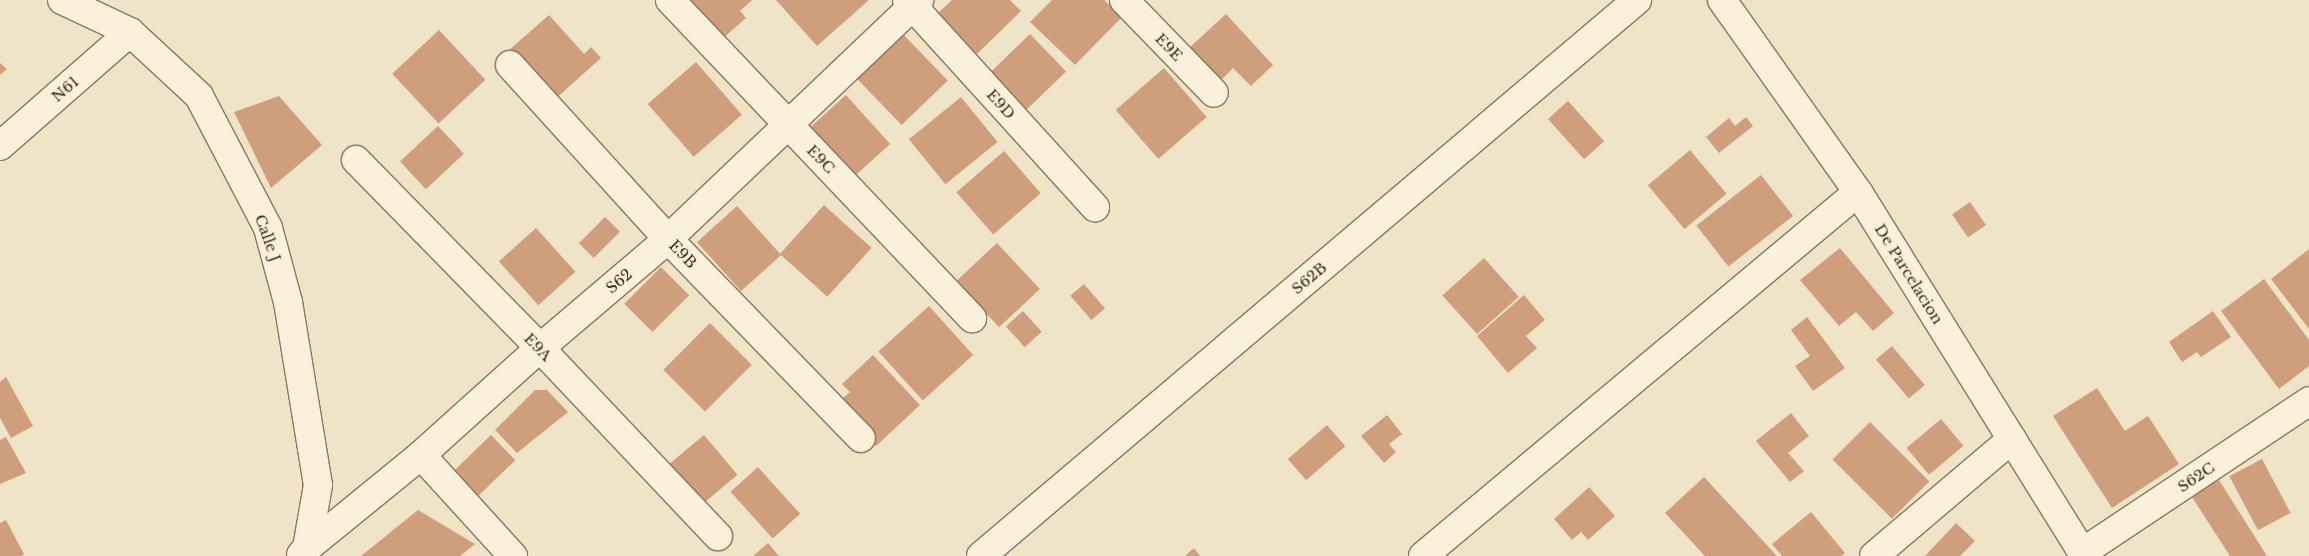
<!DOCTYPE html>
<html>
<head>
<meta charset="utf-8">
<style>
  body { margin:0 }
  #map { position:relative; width:2309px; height:556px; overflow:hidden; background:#f0e4c8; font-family:"Libre Baskerville",serif }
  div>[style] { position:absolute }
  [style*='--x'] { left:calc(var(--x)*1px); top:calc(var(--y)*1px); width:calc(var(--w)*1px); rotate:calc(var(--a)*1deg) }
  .building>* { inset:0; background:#cf9f7d; transform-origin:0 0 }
  .roads { filter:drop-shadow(1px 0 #8d765c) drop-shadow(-1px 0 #8d765c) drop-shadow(0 1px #8d765c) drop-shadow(0 -1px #8d765c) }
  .street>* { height:28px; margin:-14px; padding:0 14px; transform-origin:14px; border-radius:14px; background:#faf1dc }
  span { translate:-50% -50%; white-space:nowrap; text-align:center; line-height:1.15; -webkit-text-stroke:4px #f7eed8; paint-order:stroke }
  .street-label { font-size:15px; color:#3d2e20 }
</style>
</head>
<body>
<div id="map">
  <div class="building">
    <div style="clip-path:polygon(687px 0,752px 0,740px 11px,746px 18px,722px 39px)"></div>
    <div style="clip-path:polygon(776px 0,869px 0,817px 46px)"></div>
    <div style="clip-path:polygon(952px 0,1010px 0,1021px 11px,976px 55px,936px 15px)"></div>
    <div style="clip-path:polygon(1052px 0,1104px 0,1122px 17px,1075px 65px,1030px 22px)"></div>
    <div style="clip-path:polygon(1226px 14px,1273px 65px,1251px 86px,1233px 68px,1220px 81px,1189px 48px)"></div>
    <div style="clip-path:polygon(549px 15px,584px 54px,591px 47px,601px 58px,553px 101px,508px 51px)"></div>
    <div style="left:897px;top:28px;width:73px;height:64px;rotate:46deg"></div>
    <div style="left:439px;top:30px;width:68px;height:64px;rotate:47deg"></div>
    <div style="left:1030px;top:34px;width:52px;height:59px;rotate:46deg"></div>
    <div style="left:696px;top:62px;width:70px;height:64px;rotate:49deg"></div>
    <div style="clip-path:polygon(0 63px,7px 69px,0 75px)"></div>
    <div style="left:1164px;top:68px;width:65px;height:64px;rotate:49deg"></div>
    <div style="left:846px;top:95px;width:66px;height:47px;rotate:48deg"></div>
    <div style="clip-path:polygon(279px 96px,322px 145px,271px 188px,234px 112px)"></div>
    <div style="left:961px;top:97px;width:58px;height:67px;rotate:51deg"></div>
    <div style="left:1568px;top:101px;width:54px;height:27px;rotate:48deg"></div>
    <div style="clip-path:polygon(1746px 117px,1753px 126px,1719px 153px,1706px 137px,1729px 118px,1735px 126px)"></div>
    <div style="left:438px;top:126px;width:38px;height:52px;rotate:47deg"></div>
    <div style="left:1690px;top:150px;width:57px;height:55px;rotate:50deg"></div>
    <div style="left:1004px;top:151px;width:56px;height:63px;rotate:49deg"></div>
    <div style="left:1761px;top:175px;width:52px;height:82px;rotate:52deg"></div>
    <div style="left:1970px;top:202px;width:28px;height:22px;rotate:55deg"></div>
    <div style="left:824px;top:205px;width:64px;height:66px;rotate:42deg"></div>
    <div style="left:737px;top:206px;width:66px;height:54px;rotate:48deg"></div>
    <div style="left:605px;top:217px;width:21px;height:37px;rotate:45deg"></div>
    <div style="left:536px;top:228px;width:59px;height:50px;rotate:48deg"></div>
    <div style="left:997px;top:243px;width:63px;height:56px;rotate:47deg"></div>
    <div style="clip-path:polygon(1840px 248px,1894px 313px,1873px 331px,1856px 312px,1839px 326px,1800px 280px)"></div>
    <div style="clip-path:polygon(2309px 249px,2309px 329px,2271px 279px)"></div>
    <div style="left:1484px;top:258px;width:52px;height:56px;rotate:48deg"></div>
    <div style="left:661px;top:267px;width:40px;height:52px;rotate:45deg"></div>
    <div style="clip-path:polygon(2264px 279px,2309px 340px,2309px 366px,2279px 389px,2221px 311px)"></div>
    <div style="left:1084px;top:284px;width:32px;height:18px;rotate:49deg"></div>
    <div style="clip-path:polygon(1524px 295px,1545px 320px,1526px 336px,1537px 348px,1508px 373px,1477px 336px)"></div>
    <div style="left:929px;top:306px;width:66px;height:68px;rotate:48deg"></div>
    <div style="left:1023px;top:311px;width:28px;height:23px;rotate:48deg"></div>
    <div style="clip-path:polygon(2213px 311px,2231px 337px,2201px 357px,2197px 352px,2182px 362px,2169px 342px)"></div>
    <div style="clip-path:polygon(1807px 317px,1845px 368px,1813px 391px,1795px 366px,1810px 356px,1791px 330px)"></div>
    <div style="left:710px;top:323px;width:59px;height:66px;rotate:45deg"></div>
    <div style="left:1892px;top:346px;width:51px;height:21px;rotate:50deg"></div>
    <div style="clip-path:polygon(873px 355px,920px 405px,876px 446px,836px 404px,850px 392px,842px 384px)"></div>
    <div style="clip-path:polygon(6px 377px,33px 426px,11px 438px,0 418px,0 382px)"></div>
    <div style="clip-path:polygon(2097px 388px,2125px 431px,2148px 416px,2179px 464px,2112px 508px,2053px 416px)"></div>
    <div style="clip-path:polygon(535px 390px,547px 390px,568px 412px,517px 453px,495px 430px)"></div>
    <div style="clip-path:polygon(1791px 413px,1809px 436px,1788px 453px,1804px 471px,1790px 482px,1756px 441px)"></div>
    <div style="clip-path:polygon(1387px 415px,1402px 434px,1389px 444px,1396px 452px,1384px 463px,1361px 436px)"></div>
    <div style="left:1941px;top:419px;width:35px;height:45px;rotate:50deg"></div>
    <div style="left:1870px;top:422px;width:84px;height:53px;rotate:45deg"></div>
    <div style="left:1327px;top:425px;width:28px;height:52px;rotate:49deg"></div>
    <div style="left:491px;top:435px;width:35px;height:62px;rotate:46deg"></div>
    <div style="left:704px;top:435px;width:52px;height:48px;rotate:50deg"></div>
    <div style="clip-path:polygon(6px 437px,26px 473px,0 484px,0 440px)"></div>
    <div style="left:2262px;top:459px;width:61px;height:37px;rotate:62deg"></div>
    <div style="left:758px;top:467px;width:63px;height:37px;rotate:48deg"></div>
    <div style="clip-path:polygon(1704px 477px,1777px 556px,1705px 556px,1665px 513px)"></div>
    <div style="clip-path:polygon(2219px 480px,2267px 556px,2230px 556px,2192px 497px)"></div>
    <div style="clip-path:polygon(1589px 487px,1615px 516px,1588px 540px,1581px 532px,1572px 540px,1554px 519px)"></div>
    <div style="clip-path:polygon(418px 510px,475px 544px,460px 556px,361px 556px)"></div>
    <div style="clip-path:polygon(1811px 512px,1845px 553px,1841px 556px,1782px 556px,1772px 544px)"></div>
    <div style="clip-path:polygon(6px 520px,24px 554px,21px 556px,0 556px,0 523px)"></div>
    <div style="clip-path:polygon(1956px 523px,1975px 541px,1960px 556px,1925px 556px)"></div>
    <div style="clip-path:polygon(768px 543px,779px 556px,753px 556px)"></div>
    <div style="clip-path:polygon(1194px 548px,1200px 556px,1185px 556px)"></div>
  </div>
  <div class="roads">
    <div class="street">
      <div style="--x:62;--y:0;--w:75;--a:25.2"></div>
      <div style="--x:130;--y:32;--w:94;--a:42.8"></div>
      <div style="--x:199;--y:96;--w:149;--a:62.4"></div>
      <div style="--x:268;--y:228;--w:77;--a:74.9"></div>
      <div style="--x:288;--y:302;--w:185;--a:80.7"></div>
      <div style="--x:318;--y:485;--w:64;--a:99.9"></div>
      <div style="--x:307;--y:548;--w:9;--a:131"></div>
      <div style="--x:670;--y:0;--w:439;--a:46.5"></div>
      <div style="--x:907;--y:0;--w:280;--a:47.8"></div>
      <div style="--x:1124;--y:0;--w:129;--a:45.9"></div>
      <div style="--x:1722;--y:0;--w:235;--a:54.7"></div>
      <div style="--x:1858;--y:192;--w:429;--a:58.1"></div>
      <div style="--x:510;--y:65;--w:235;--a:47.8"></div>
      <div style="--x:668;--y:239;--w:277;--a:45.9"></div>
      <div style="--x:0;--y:146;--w:173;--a:-41.2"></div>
      <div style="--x:356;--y:160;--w:263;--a:45.6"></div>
      <div style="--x:540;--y:348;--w:259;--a:46.6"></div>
      <div style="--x:421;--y:455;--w:137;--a:47.7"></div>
      <div style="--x:307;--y:548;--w:147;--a:-39.2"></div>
      <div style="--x:421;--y:455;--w:160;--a:-42"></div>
      <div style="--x:540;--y:348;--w:168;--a:-40.4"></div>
      <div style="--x:668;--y:239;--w:347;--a:-43.6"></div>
      <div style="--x:2083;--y:552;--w:272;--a:-33.7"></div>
      <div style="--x:981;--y:556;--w:860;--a:-40.28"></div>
      <div style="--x:1423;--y:556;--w:567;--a:-39.92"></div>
      <div style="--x:1874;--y:556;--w:181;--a:-40.3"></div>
    </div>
  </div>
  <div class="street-label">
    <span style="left:1169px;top:47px;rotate:46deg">E9E</span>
    <span style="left:65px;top:89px;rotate:-41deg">N61</span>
    <span style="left:1001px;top:104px;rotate:48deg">E9D</span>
    <span style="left:821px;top:159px;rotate:46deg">E9C</span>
    <span style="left:268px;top:238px;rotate:70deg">Calle J</span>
    <span style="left:683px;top:254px;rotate:46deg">E9B</span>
    <span style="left:1909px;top:274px;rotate:58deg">De Parcelacion</span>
    <span style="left:1309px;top:278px;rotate:-40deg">S62B</span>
    <span style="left:619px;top:281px;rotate:-40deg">S62</span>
    <span style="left:538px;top:347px;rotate:46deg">E9A</span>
    <span style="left:2196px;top:477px;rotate:-34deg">S62C</span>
  </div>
</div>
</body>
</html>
